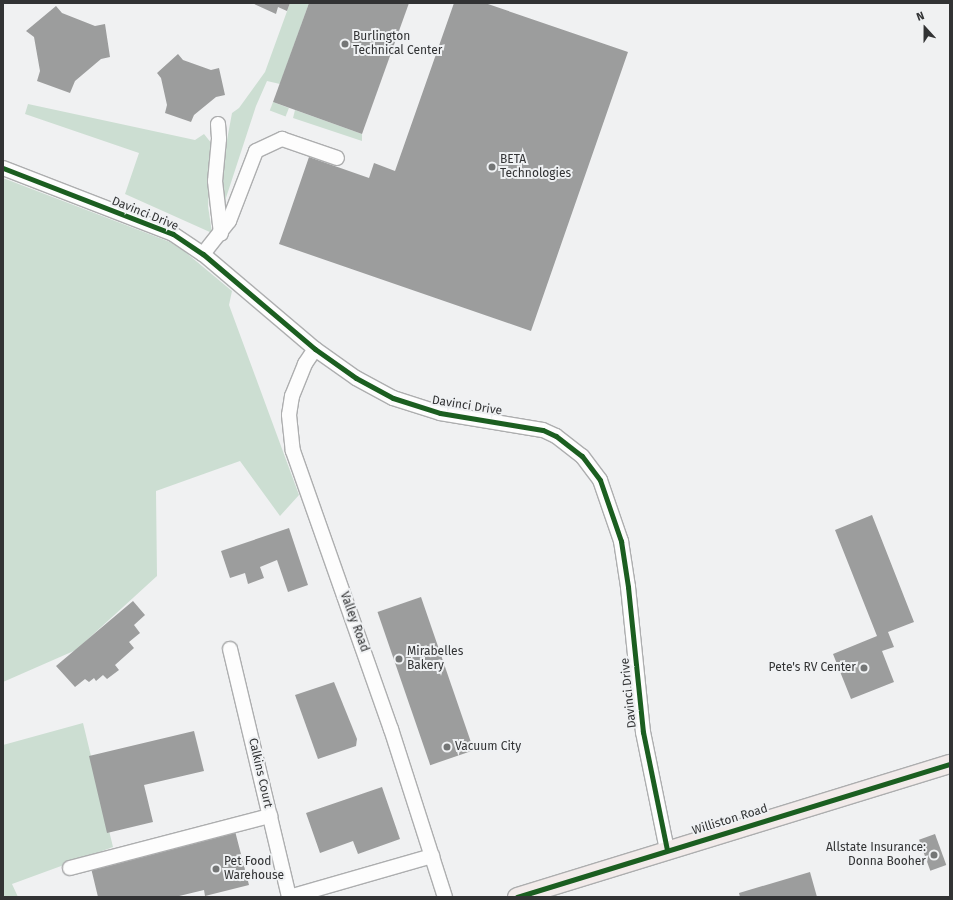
<!DOCTYPE html>
<html>
<head>
<meta charset="utf-8">
<style>
  body { margin:0 }
  #map { position:relative; width:953px; height:900px; overflow:hidden; background:#f0f1f2; font-family:"Fira Sans",sans-serif }
  div>[style] { position:absolute }
  [style*='--x'] { left:calc(var(--x)*1px); top:calc(var(--y)*1px); width:calc(var(--w)*1px); rotate:calc(var(--a)*1deg) }
  .green>* { inset:0; background:#ccded2; transform-origin:0 0 }
  .building>* { inset:0; background:#9c9d9d; transform-origin:0 0 }
  .roads { filter:drop-shadow(1px 0 #adaeaf) drop-shadow(-1px 0 #adaeaf) drop-shadow(0 1px #adaeaf) drop-shadow(0 -1px #adaeaf) }
  .minor>* { height:14px; margin:-7px; padding:0 7px; transform-origin:7px; border-radius:7px; background:#fdfdfd }
  .major>* { height:18px; margin:-9px; padding:0 9px; transform-origin:9px; border-radius:9px; background:#f2ebea }
  .cycleway>* { height:5px; margin:-2.5px; padding:0 2.5px; transform-origin:2.5px; border-radius:2.5px; background:#1b5e20 }
  .dots>* { width:11px; height:11px; translate:-50% -50%; box-sizing:border-box; border:2px solid #eff1f3; border-radius:50% }
  span { translate:-50% -50%; white-space:nowrap; text-align:center; line-height:1.15; -webkit-text-stroke:4px #eff1f3; paint-order:stroke }
  .poi-label { font-size:12px; color:#323334 }
  .left { translate:0 -50%; text-align:left }
  .right { translate:-100% -50%; text-align:right }
  .street-label { font-size:12px; color:#323334 }
  .frame { position:absolute; inset:0; border:4px solid #323334; pointer-events:none }
  .north { position:absolute; left:905px; top:8px; width:40px; height:40px; -webkit-text-stroke:3px #eff1f3; paint-order:stroke; rotate:339deg; font-size:11px; font-weight:700; line-height:16px; text-align:center; color:#323334 }
  .north::after { content:''; display:block; margin:auto; width:14px; height:18px; background:#323334; clip-path:polygon(50% 0,100% 100%,50% 72%,0 100%) }
</style>
</head>
<body>
<div id="map">
  <div class="green">
    <div style="clip-path:polygon(290px 3px,309px 3px,280px 84px,267px 81px,256px 106px,223px 207px,222px 167px,232px 113px,239px 108px,265px 72px)"></div>
    <div style="left:273px;top:102px;width:17px;height:9px;rotate:21deg"></div>
    <div style="clip-path:polygon(28px 104px,195px 140px,204px 134px,212px 144px,208px 206px,212px 233px,125px 194px,139px 153px,25px 114px)"></div>
    <div style="clip-path:polygon(295px 110px,362px 134px,362px 141px,293px 118px)"></div>
    <div style="clip-path:polygon(3px 178px,170px 242px,184px 251px,232px 291px,229px 305px,299px 495px,280px 516px,240px 461px,156px 491px,157px 576px,76px 650px,3px 682px)"></div>
    <div style="clip-path:polygon(83px 723px,113px 847px,12px 884px,18px 897px,3px 897px,3px 745px)"></div>
  </div>
  <div class="building">
    <div style="clip-path:polygon(252px 3px,290px 3px,287px 11px,278px 7px,276px 14px)"></div>
    <div style="clip-path:polygon(309px 3px,409px 3px,362px 134px,273px 102px)"></div>
    <div style="clip-path:polygon(454px 3px,485px 3px,628px 52px,531px 331px,279px 244px,309px 157px,369px 178px,374px 163px,395px 171px)"></div>
    <div style="clip-path:polygon(56px 6px,62px 13px,95px 26px,105px 24px,110px 57px,101px 59px,75px 81px,70px 93px,37px 81px,40px 71px,34px 37px,26px 31px)"></div>
    <div style="clip-path:polygon(178px 54px,183px 60px,211px 70px,219px 68px,225px 95px,216px 97px,194px 115px,191px 122px,165px 113px,167px 105px,161px 78px,157px 73px)"></div>
    <div style="clip-path:polygon(872px 515px,914px 622px,888px 632px,894px 647px,882px 651px,894px 682px,851px 699px,833px 654px,877px 636px,835px 530px)"></div>
    <div style="clip-path:polygon(289px 528px,308px 585px,288px 592px,277px 560px,260px 567px,264px 578px,248px 584px,245px 573px,230px 578px,221px 551px)"></div>
    <div style="left:421px;top:597px;width:162px;height:46px;rotate:71deg"></div>
    <div style="clip-path:polygon(133px 601px,145px 615px,134px 625px,140px 633px,129px 642px,134px 648px,115px 665px,119px 670px,107px 679px,103px 675px,96px 681px,94px 678px,89px 682px,85px 679px,75px 687px,56px 666px)"></div>
    <div style="clip-path:polygon(334px 682px,357px 739px,356px 746px,318px 759px,295px 695px)"></div>
    <div style="clip-path:polygon(194px 731px,204px 771px,144px 785px,153px 822px,107px 833px,89px 756px)"></div>
    <div style="clip-path:polygon(382px 787px,400px 839px,358px 854px,353px 841px,320px 853px,306px 813px)"></div>
    <div style="clip-path:polygon(235px 831px,249px 885px,205px 896px,204px 890px,175px 897px,98px 897px,91px 868px)"></div>
    <div style="left:935px;top:834px;width:33px;height:17px;rotate:70deg"></div>
    <div style="clip-path:polygon(810px 872px,817px 897px,740px 897px,739px 893px)"></div>
  </div>
  <div class="roads">
    <div class="minor">
      <div style="--x:218;--y:124;--w:15;--a:86"></div>
      <div style="--x:219;--y:139;--w:42;--a:95.4"></div>
      <div style="--x:215;--y:181;--w:53;--a:83.5"></div>
      <div style="--x:3;--y:168;--w:182;--a:21.2"></div>
      <div style="--x:173;--y:234;--w:36;--a:34"></div>
      <div style="--x:203;--y:254;--w:147;--a:40.3"></div>
      <div style="--x:315;--y:349;--w:50;--a:35.3"></div>
      <div style="--x:356;--y:378;--w:42;--a:28.4"></div>
      <div style="--x:393;--y:398;--w:49;--a:17.7"></div>
      <div style="--x:440;--y:413;--w:104;--a:9.4"></div>
      <div style="--x:543;--y:430;--w:14;--a:25"></div>
      <div style="--x:556;--y:436;--w:33;--a:38"></div>
      <div style="--x:582;--y:456;--w:30;--a:53"></div>
      <div style="--x:600;--y:480;--w:65;--a:71"></div>
      <div style="--x:621;--y:541;--w:47;--a:81.3"></div>
      <div style="--x:628;--y:587;--w:146;--a:84.1"></div>
      <div style="--x:643;--y:732;--w:120;--a:78.5"></div>
      <div style="--x:203;--y:254;--w:42;--a:-51.8"></div>
      <div style="--x:229;--y:221;--w:75;--a:-68.9"></div>
      <div style="--x:256;--y:151;--w:29;--a:-25"></div>
      <div style="--x:282;--y:139;--w:58;--a:19.1"></div>
      <div style="--x:315;--y:349;--w:18;--a:124"></div>
      <div style="--x:305;--y:364;--w:35;--a:112"></div>
      <div style="--x:292;--y:396;--w:19;--a:99"></div>
      <div style="--x:289;--y:415;--w:36;--a:84"></div>
      <div style="--x:293;--y:451;--w:295;--a:70.6"></div>
      <div style="--x:391;--y:729;--w:176;--a:72.2"></div>
      <div style="--x:230;--y:649;--w:255;--a:76.6"></div>
      <div style="--x:70;--y:868;--w:207;--a:-14.6"></div>
      <div style="--x:289;--y:897;--w:149;--a:-16"></div>
    </div>
    <div class="major">
      <div style="--x:517;--y:897;--w:453;--a:-17.1"></div>
    </div>
  </div>
  <div class="cycleway">
    <div style="--x:3;--y:168;--w:182;--a:21.2"></div>
    <div style="--x:173;--y:234;--w:36;--a:34"></div>
    <div style="--x:203;--y:254;--w:147;--a:40.3"></div>
    <div style="--x:315;--y:349;--w:50;--a:35.3"></div>
    <div style="--x:356;--y:378;--w:42;--a:28.4"></div>
    <div style="--x:393;--y:398;--w:49;--a:17.7"></div>
    <div style="--x:440;--y:413;--w:104;--a:9.4"></div>
    <div style="--x:543;--y:430;--w:14;--a:25"></div>
    <div style="--x:556;--y:436;--w:33;--a:38"></div>
    <div style="--x:582;--y:456;--w:30;--a:53"></div>
    <div style="--x:600;--y:480;--w:65;--a:71"></div>
    <div style="--x:621;--y:541;--w:47;--a:81.3"></div>
    <div style="--x:628;--y:587;--w:146;--a:84.1"></div>
    <div style="--x:643;--y:732;--w:120;--a:78.5"></div>
    <div style="--x:517;--y:897;--w:453;--a:-17.1"></div>
  </div>
  <div class="dots">
    <div style="left:345px;top:44px;background:#747676"></div>
    <div style="left:492px;top:167px;background:#747676"></div>
    <div style="left:399px;top:659px;background:#747676"></div>
    <div style="left:864px;top:668px;background:#747676"></div>
    <div style="left:447px;top:747px;background:#747676"></div>
    <div style="left:934px;top:855px;background:#747676"></div>
    <div style="left:216px;top:869px;background:#747676"></div>
  </div>
  <div class="poi-label">
    <span class="left" style="left:353px;top:44px">Burlington<br>Technical Center</span>
    <span class="left" style="left:500px;top:167px">BETA<br>Technologies</span>
    <span class="left" style="left:407px;top:659px">Mirabelles<br>Bakery</span>
    <span class="right" style="left:856px;top:668px">Pete's RV Center</span>
    <span class="left" style="left:455px;top:747px">Vacuum City</span>
    <span class="right" style="left:926px;top:855px">Allstate Insurance:<br>Donna Booher</span>
    <span class="left" style="left:224px;top:869px">Pet Food<br>Warehouse</span>
  </div>
  <div class="street-label">
    <span style="left:145px;top:214px;rotate:22deg">Davinci Drive</span>
    <span style="left:467px;top:406px;rotate:9deg">Davinci Drive</span>
    <span style="left:354px;top:622px;rotate:70deg">Valley Road</span>
    <span style="left:629px;top:693px;rotate:-96deg">Davinci Drive</span>
    <span style="left:260px;top:773px;rotate:77deg">Calkins Court</span>
    <span style="left:730px;top:820px;rotate:-17deg">Williston Road</span>
  </div>
  <div class="frame"></div>
  <div class="north">N</div>
</div>
</body>
</html>
